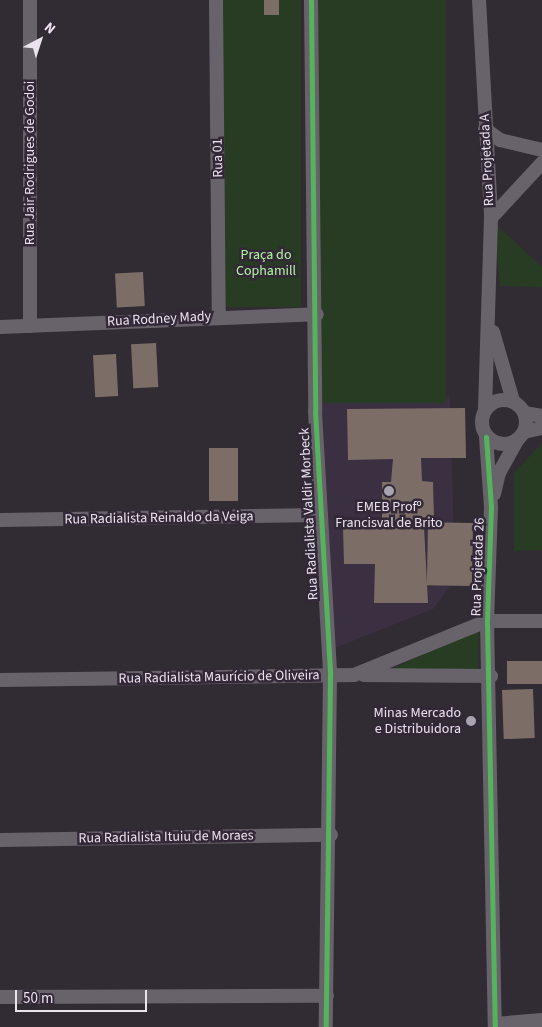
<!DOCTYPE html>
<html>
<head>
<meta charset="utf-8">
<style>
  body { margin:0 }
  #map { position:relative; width:542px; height:1027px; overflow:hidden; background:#312c34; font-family:"Source Sans 3",sans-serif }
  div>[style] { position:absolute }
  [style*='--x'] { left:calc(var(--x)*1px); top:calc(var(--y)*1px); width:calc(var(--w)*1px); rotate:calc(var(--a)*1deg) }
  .built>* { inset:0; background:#3b2f42 }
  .green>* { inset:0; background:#273c22; transform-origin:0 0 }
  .building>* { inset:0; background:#7c6e67; transform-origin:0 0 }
  .street>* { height:14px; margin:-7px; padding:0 7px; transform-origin:7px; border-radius:7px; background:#68636b }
  .street>.ring { margin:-7px; padding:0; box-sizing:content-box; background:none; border:14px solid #68636b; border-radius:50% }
  .cycleway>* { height:5px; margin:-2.5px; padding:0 2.5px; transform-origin:2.5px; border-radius:2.5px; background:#56b35d }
  .dots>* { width:14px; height:14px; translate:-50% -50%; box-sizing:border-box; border:2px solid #322837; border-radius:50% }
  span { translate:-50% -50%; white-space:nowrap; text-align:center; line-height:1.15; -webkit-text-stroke:5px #322837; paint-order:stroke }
  .street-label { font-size:14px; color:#eae3ee }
  .park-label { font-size:14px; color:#b3f69f }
  .poi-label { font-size:14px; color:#eae3ee }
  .right { translate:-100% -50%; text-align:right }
  .north { position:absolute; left:15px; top:15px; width:50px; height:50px; -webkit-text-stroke:4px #322837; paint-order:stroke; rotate:40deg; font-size:14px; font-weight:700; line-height:20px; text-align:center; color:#eae3ee }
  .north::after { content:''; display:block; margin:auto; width:18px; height:22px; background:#eae3ee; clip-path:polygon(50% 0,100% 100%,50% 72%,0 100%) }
  .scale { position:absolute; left:15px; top:990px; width:132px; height:22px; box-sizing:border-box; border:2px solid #eae3ee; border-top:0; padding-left:6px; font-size:15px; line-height:18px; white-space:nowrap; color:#eae3ee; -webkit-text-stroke:4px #322837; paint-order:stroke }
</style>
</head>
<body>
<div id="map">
  <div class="built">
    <div style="clip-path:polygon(450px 396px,455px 579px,433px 609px,335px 648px,322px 403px)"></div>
  </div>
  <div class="green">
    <div style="left:222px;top:0;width:79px;height:307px"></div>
    <div style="left:315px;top:0;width:131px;height:403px"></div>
    <div style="clip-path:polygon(494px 223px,542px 267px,542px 287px,500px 286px)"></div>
    <div style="clip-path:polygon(542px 443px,542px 550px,514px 551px,514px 473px)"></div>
    <div style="clip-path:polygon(479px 628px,478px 671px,386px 672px)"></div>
  </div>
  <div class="building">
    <div style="left:264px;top:0;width:15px;height:15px"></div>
    <div style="left:143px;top:272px;width:34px;height:28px;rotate:87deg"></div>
    <div style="left:156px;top:343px;width:44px;height:25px;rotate:87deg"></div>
    <div style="left:116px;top:354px;width:42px;height:23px;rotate:87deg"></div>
    <div style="clip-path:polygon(465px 408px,466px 458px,421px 458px,422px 481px,433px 482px,434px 520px,382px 521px,382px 482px,391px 482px,393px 459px,348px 460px,347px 409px)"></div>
    <div style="left:209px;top:448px;width:29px;height:53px"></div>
    <div style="left:473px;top:523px;width:63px;height:45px;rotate:91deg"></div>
    <div style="clip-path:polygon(343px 527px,424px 527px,428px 603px,374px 603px,375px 564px,344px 564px)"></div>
    <div style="left:542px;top:661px;width:23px;height:35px;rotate:90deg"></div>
    <div style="left:533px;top:689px;width:49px;height:31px;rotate:88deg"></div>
  </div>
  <div class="street">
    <div style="--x:30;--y:0;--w:326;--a:90"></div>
    <div style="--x:216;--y:0;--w:316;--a:89.5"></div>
    <div style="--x:311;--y:0;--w:411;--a:89.4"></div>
    <div style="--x:315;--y:411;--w:264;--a:86.7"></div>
    <div style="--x:330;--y:675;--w:352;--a:90.7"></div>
    <div style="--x:479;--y:0;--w:218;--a:86.8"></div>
    <div style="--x:491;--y:218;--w:191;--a:91.8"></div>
    <div style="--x:485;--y:129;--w:19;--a:36"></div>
    <div style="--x:500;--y:140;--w:43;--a:13.4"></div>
    <div style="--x:491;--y:218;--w:75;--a:-47.2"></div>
    <div style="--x:0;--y:327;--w:317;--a:-2.3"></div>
    <div style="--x:493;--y:332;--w:72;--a:73.8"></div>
    <div class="ring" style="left:482px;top:400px;width:30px;height:30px"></div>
    <div style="--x:524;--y:413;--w:18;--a:9"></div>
    <div style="--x:524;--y:432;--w:18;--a:-13"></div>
    <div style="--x:486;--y:437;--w:70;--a:85.9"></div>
    <div style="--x:491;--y:507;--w:114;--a:92"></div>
    <div style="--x:487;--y:621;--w:406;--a:88.9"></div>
    <div style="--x:494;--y:494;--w:22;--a:-77"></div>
    <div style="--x:499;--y:473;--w:37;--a:-61"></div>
    <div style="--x:0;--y:520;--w:319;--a:-0.9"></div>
    <div style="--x:364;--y:675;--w:127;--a:0.5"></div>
    <div style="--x:0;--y:680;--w:354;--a:-0.8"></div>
    <div style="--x:354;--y:675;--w:144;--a:-22.1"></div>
    <div style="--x:487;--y:621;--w:55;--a:0"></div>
    <div style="--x:0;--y:840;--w:331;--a:-0.9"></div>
    <div style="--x:0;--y:997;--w:327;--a:-0.2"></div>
    <div style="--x:495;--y:1024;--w:47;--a:-4.9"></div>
  </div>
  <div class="cycleway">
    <div style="--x:311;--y:0;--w:411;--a:89.4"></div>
    <div style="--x:315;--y:411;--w:264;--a:86.7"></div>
    <div style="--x:330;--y:675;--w:352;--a:90.7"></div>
    <div style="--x:486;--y:437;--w:70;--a:85.9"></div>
    <div style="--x:491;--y:507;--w:114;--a:92"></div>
    <div style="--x:487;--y:621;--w:406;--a:88.9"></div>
  </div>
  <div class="dots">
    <div style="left:389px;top:491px;background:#a9a3ad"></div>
    <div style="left:471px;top:721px;background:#a9a3ad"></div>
  </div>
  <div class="street-label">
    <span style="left:218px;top:158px;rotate:-91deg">Rua 01</span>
    <span style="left:487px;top:160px;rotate:-93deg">Rua Projetada A</span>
    <span style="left:30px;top:163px;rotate:-90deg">Rua Jair Rodrigues de Godoi</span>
    <span style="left:159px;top:319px;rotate:-3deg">Rua Rodney Mady</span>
    <span style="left:309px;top:514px;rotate:-93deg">Rua Radialista Valdir Morbeck</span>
    <span style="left:159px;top:518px;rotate:-1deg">Rua Radialista Reinaldo da Veiga</span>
    <span style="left:478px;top:567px;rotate:-88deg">Rua Projetada 26</span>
    <span style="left:219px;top:677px;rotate:-1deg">Rua Radialista Maurício de Oliveira</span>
    <span style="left:166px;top:837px;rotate:-1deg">Rua Radialista Ituiu de Moraes</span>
  </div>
  <div class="park-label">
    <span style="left:266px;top:263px">Praça do<br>Cophamill</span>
  </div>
  <div class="poi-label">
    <span style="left:389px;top:515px">EMEB Profº<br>Francisval de Brito</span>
    <span class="right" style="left:461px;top:721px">Minas Mercado<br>e Distribuidora</span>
  </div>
  <div class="north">N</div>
  <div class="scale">50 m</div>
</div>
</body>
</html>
